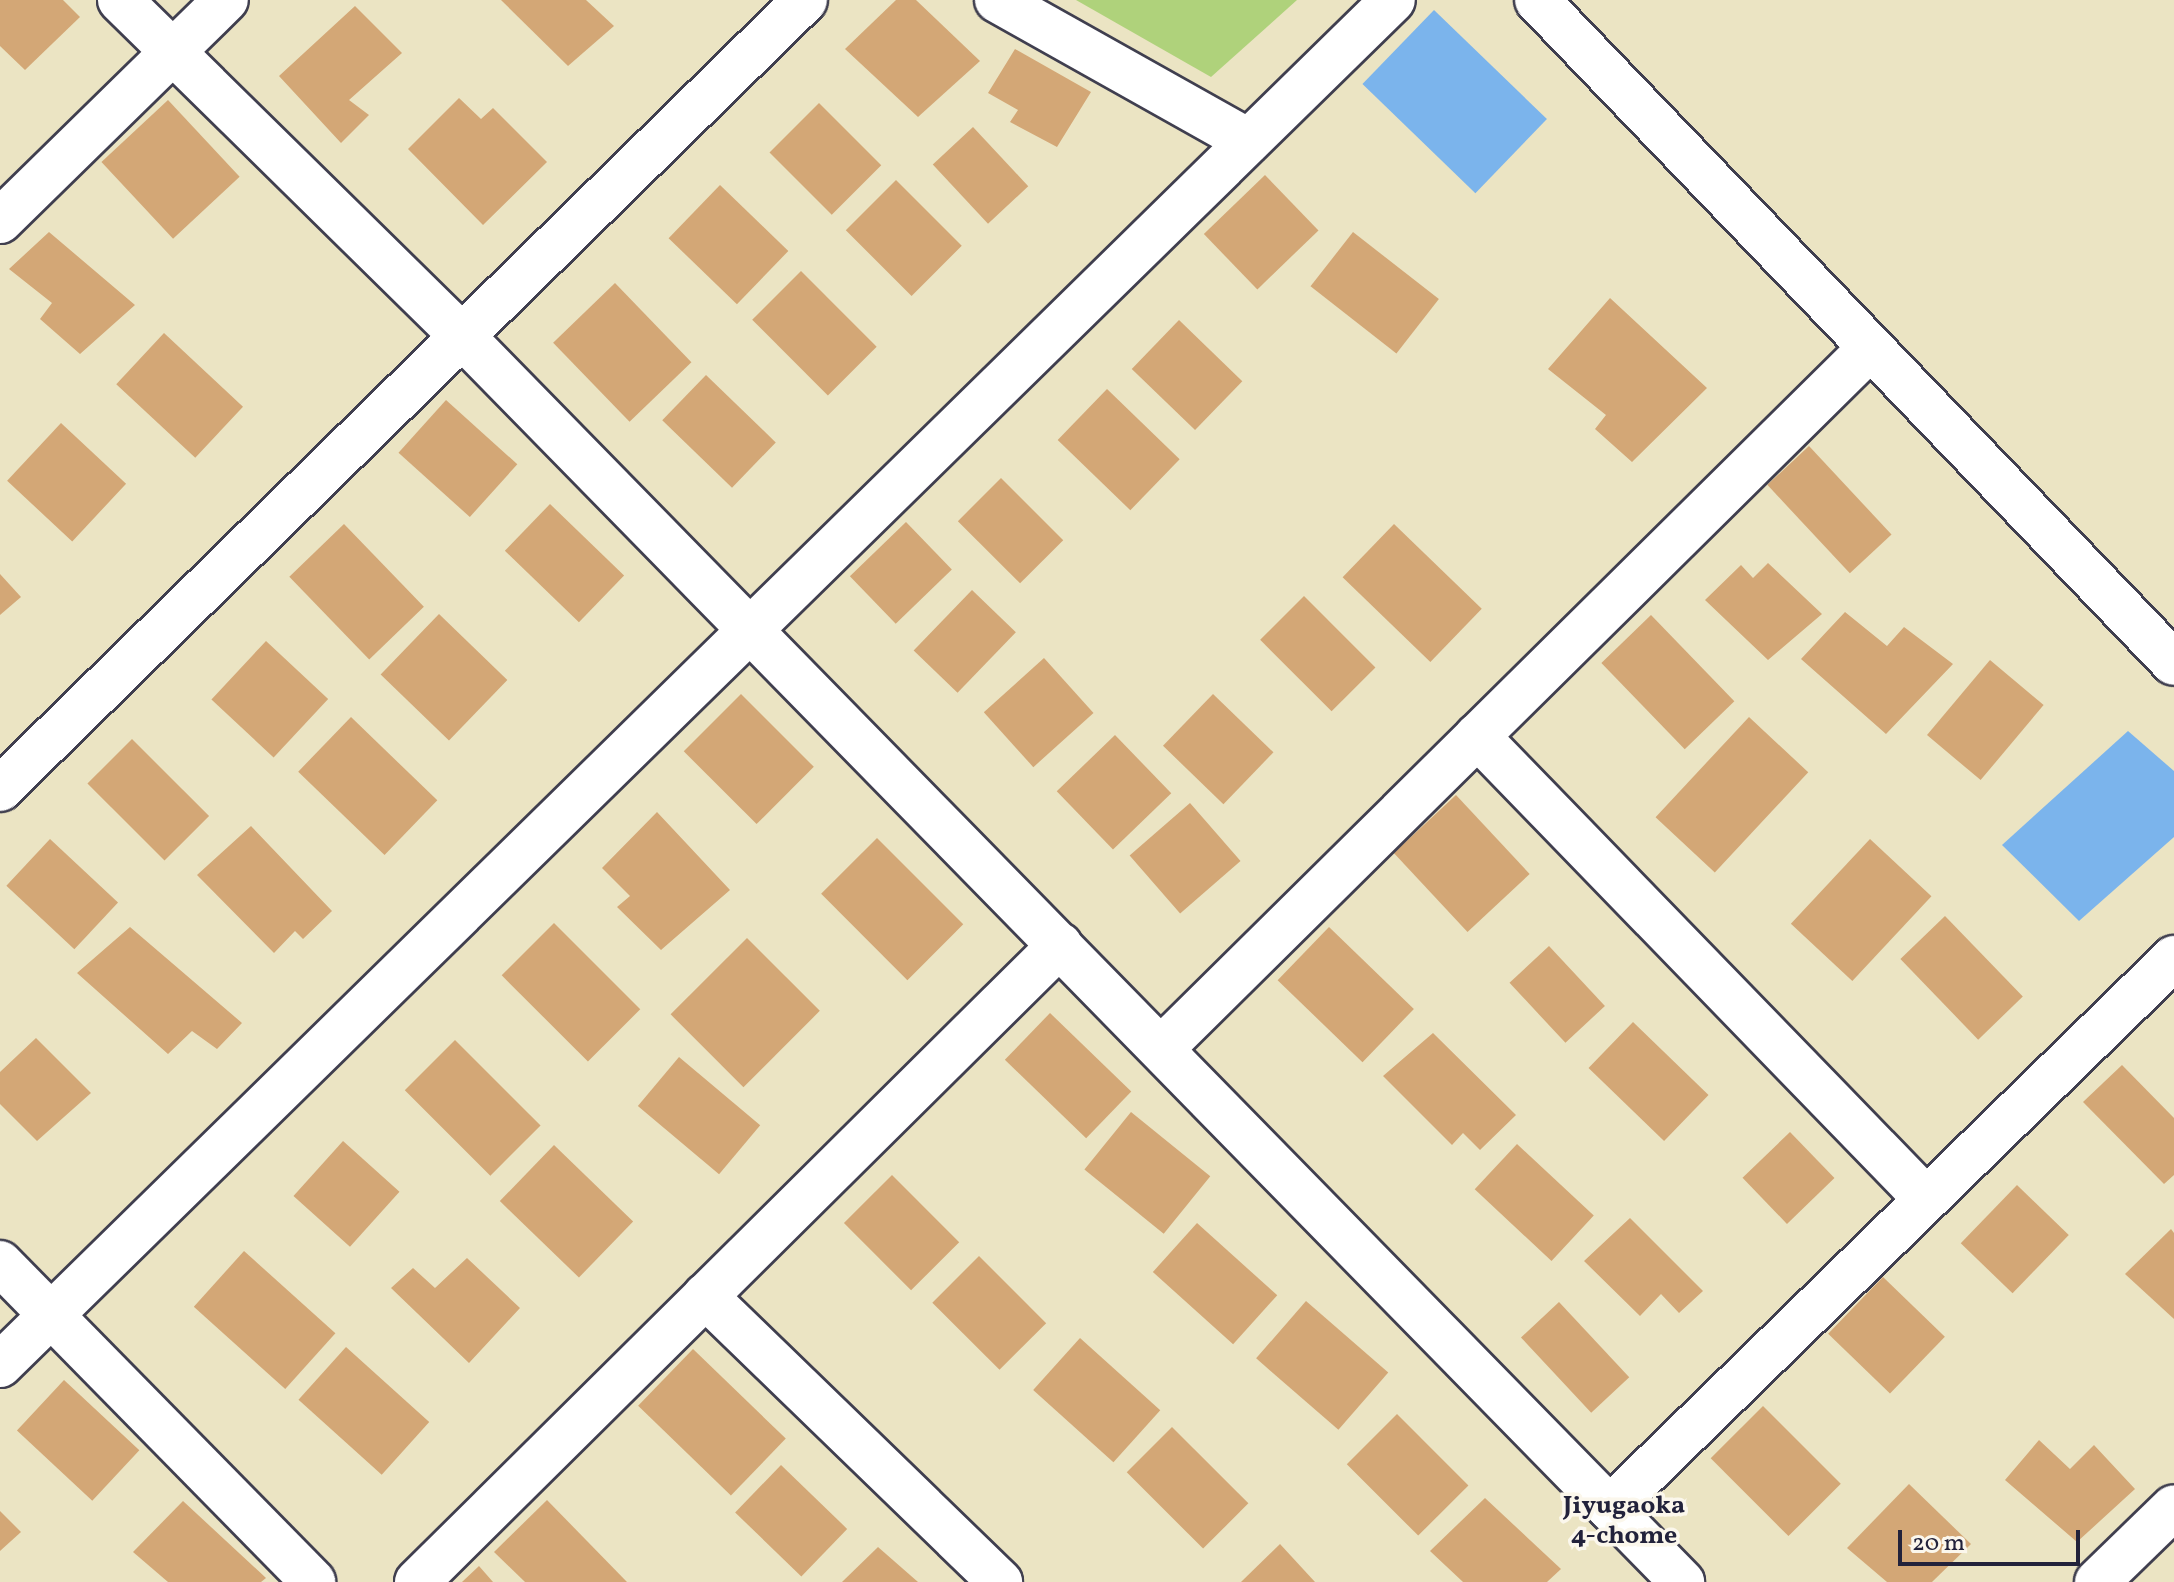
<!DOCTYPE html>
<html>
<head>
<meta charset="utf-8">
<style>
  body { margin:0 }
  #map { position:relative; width:2174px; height:1582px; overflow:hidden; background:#ebe4c3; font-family:Vollkorn,serif }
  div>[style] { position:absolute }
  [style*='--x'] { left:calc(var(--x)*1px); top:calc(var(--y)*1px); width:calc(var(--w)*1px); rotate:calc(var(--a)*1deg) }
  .green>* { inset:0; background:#afd27b }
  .water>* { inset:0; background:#7bb4ec; transform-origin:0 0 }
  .building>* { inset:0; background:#d3a776; transform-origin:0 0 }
  .roads { filter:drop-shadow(2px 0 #403f4f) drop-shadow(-2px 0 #403f4f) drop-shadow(0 2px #403f4f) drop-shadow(0 -2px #403f4f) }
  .minor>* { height:44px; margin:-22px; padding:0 22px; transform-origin:22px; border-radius:22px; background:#fff }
  .tertiary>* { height:44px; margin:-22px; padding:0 22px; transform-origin:22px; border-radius:22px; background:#fff }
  span { translate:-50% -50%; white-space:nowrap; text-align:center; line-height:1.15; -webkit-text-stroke:7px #fbf7ec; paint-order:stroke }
  .neighbourhood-label { font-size:26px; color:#22223b; font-weight:700 }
  .scale { position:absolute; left:1898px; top:1530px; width:182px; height:36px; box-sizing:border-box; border:4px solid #22223b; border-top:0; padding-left:10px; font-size:24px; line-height:28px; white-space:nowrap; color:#22223b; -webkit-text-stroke:6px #fbf7ec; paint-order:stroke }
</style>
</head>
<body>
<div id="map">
  <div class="green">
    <div style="clip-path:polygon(1076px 0,1297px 0,1211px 77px)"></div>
  </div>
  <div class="water">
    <div style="left:1434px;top:10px;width:157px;height:103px;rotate:44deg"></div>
    <div style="clip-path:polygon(2128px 731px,2174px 771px,2174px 837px,2079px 921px,2002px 845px)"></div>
  </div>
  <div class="building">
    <div style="clip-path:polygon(0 0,63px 0,80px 17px,25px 70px,0 46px)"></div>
    <div style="clip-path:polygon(501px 0,586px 0,614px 26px,568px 66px)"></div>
    <div style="clip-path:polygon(896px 0,916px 0,980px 61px,918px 117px,845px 49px)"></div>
    <div style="clip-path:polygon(355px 6px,402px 53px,349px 100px,369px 115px,341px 143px,279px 76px)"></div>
    <div style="clip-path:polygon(1015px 49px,1091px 92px,1057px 147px,1010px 122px,1018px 110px,988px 93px)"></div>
    <div style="clip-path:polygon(459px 98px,481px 119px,493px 108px,547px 162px,483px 225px,408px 149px)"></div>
    <div style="left:168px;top:100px;width:105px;height:91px;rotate:47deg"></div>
    <div style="left:819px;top:103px;width:88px;height:70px;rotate:45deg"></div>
    <div style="left:973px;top:127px;width:81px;height:55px;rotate:47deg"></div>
    <div style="left:1265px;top:175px;width:77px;height:85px;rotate:46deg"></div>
    <div style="left:896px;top:180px;width:93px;height:71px;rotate:45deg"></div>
    <div style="left:720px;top:185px;width:95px;height:74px;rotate:44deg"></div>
    <div style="clip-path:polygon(49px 232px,135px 305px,80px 354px,40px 319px,52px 303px,9px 269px)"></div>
    <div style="left:1353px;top:232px;width:109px;height:69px;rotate:38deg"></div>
    <div style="left:801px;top:271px;width:107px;height:69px;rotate:45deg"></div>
    <div style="left:615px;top:283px;width:110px;height:86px;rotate:46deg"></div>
    <div style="clip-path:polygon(1610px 298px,1707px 388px,1632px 462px,1595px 429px,1606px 415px,1548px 369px)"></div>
    <div style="left:1179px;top:320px;width:88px;height:68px;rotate:44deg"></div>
    <div style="left:164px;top:333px;width:108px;height:70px;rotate:43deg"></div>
    <div style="left:706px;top:375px;width:97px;height:63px;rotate:44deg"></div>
    <div style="left:1107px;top:389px;width:101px;height:71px;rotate:44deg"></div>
    <div style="left:446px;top:400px;width:96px;height:71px;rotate:42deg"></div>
    <div style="left:61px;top:423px;width:89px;height:79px;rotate:43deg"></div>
    <div style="left:1809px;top:446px;width:121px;height:57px;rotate:47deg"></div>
    <div style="left:1001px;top:478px;width:88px;height:61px;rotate:45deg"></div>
    <div style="left:550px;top:504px;width:103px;height:65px;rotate:44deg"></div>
    <div style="left:906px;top:522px;width:66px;height:78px;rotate:46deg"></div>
    <div style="left:344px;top:524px;width:115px;height:76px;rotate:46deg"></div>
    <div style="left:1394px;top:524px;width:122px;height:74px;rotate:44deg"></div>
    <div style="clip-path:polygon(1768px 563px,1822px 614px,1768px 660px,1705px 600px,1741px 565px,1753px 578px)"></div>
    <div style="clip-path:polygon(0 574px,21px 597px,0 615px)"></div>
    <div style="left:972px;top:590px;width:61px;height:84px;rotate:44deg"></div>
    <div style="left:1304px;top:596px;width:101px;height:62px;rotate:45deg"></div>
    <div style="clip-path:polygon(1845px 612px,1887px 646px,1904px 627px,1953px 664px,1886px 734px,1801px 659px)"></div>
    <div style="left:439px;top:614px;width:95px;height:84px;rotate:44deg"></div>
    <div style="left:1651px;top:615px;width:120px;height:69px;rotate:46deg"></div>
    <div style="left:266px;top:641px;width:85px;height:80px;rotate:43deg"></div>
    <div style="left:1044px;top:658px;width:74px;height:81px;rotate:48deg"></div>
    <div style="left:1990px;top:660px;width:70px;height:98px;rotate:40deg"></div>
    <div style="left:741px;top:694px;width:103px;height:81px;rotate:45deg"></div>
    <div style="left:1213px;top:694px;width:84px;height:72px;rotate:44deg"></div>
    <div style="left:351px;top:717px;width:120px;height:76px;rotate:44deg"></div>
    <div style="left:1749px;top:717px;width:81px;height:137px;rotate:43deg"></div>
    <div style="left:1115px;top:735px;width:81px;height:81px;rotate:46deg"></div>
    <div style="left:132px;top:739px;width:109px;height:63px;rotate:45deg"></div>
    <div style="left:1456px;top:795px;width:108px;height:85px;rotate:47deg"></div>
    <div style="left:1190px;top:803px;width:77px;height:80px;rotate:49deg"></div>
    <div style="clip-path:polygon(657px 812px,730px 890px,661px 950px,617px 907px,630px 896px,602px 868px)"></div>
    <div style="clip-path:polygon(251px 826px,332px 911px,303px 939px,295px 931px,274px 953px,197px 875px)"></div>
    <div style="left:877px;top:838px;width:122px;height:79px;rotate:45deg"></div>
    <div style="left:50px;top:839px;width:93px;height:64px;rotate:43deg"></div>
    <div style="left:1870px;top:839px;width:84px;height:116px;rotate:43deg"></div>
    <div style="left:1945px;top:916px;width:112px;height:62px;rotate:46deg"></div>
    <div style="left:554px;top:923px;width:122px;height:74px;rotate:45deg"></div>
    <div style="clip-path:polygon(130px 927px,242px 1023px,217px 1049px,192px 1031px,168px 1054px,77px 973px)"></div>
    <div style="left:1329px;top:927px;width:118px;height:74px;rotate:44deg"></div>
    <div style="left:747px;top:938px;width:103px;height:108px;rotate:45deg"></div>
    <div style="left:1549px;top:946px;width:82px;height:54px;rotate:47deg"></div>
    <div style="left:1050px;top:1013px;width:113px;height:65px;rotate:44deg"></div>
    <div style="left:1633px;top:1022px;width:105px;height:64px;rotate:44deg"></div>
    <div style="clip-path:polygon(1433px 1033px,1516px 1115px,1480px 1150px,1463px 1133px,1452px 1145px,1383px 1076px)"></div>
    <div style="clip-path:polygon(36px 1038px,91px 1093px,37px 1141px,0 1104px,0 1072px)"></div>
    <div style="left:455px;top:1040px;width:121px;height:71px;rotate:45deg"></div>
    <div style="left:679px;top:1057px;width:106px;height:64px;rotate:40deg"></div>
    <div style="clip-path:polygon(2122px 1065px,2174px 1118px,2174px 1175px,2164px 1184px,2083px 1102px)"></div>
    <div style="left:1131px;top:1112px;width:102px;height:74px;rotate:39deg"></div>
    <div style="left:1790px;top:1132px;width:64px;height:66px;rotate:46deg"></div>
    <div style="left:343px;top:1141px;width:76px;height:74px;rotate:42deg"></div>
    <div style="left:1517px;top:1144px;width:105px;height:62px;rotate:43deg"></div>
    <div style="left:554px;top:1145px;width:110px;height:78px;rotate:44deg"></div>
    <div style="left:892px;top:1175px;width:95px;height:68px;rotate:45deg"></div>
    <div style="left:2017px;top:1185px;width:72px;height:81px;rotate:44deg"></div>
    <div style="clip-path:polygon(1630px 1218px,1703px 1291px,1679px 1313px,1661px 1294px,1640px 1316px,1584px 1261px)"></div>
    <div style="left:1197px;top:1223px;width:108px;height:66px;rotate:42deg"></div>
    <div style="clip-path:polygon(2171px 1229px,2174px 1233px,2174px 1319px,2125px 1274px)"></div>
    <div style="left:244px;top:1251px;width:123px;height:75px;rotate:42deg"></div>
    <div style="left:979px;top:1256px;width:95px;height:66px;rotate:45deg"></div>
    <div style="clip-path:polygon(467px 1258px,520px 1308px,469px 1363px,391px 1288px,413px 1268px,435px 1288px)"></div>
    <div style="left:1883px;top:1277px;width:86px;height:79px;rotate:44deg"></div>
    <div style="left:1306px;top:1301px;width:109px;height:76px;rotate:41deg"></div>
    <div style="left:1559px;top:1302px;width:103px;height:52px;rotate:47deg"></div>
    <div style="left:1080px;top:1338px;width:108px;height:70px;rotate:42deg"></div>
    <div style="left:346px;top:1347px;width:112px;height:71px;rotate:42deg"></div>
    <div style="left:693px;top:1349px;width:129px;height:79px;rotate:44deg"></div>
    <div style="left:64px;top:1380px;width:103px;height:69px;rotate:43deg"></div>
    <div style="left:1763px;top:1406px;width:110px;height:74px;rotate:45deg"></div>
    <div style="left:1397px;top:1414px;width:101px;height:71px;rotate:45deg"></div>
    <div style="left:1172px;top:1427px;width:108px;height:64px;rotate:45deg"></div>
    <div style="clip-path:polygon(2039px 1440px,2070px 1469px,2094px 1445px,2135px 1489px,2077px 1542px,2005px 1480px)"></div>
    <div style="left:781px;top:1465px;width:92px;height:66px;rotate:44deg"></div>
    <div style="clip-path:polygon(1909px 1484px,1971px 1544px,1932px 1582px,1887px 1582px,1847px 1548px)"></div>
    <div style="clip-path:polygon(1485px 1498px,1561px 1569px,1547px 1582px,1463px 1582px,1430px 1551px)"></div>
    <div style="clip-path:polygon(547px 1500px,627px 1582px,525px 1582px,494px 1552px)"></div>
    <div style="clip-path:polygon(183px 1501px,266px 1578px,261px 1582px,168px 1582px,133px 1552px)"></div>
    <div style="clip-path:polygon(0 1511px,21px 1532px,0 1551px)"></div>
    <div style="clip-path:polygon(1280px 1544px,1315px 1582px,1241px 1582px)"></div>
    <div style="clip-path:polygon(878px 1547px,918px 1582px,842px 1582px)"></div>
    <div style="clip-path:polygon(479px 1566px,493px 1582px,462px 1582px)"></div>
  </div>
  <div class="roads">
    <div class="minor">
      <div style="--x:120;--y:0;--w:479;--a:44.5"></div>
      <div style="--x:462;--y:336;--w:1744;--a:45.6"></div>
      <div style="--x:997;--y:0;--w:288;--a:29.3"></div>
      <div style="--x:0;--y:221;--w:316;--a:-44.4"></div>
      <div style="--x:1477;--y:736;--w:644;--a:45.88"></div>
      <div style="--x:0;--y:789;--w:1127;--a:-44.42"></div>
      <div style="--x:1161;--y:1049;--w:997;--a:-44.67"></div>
      <div style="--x:0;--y:1263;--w:447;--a:45.5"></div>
      <div style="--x:705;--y:1296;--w:411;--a:44.1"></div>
      <div style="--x:0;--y:1365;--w:1950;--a:-44.42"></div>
      <div style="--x:1610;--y:1508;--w:788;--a:-44.28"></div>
      <div style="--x:417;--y:1582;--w:905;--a:-44.73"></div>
      <div style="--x:2097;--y:1582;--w:107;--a:-44.2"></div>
    </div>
    <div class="tertiary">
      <div style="--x:1537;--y:0;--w:919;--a:46.15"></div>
    </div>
  </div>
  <div class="neighbourhood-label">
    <span style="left:1624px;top:1522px">Jiyugaoka<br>4-chome</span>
  </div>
  <div class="scale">20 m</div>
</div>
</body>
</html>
